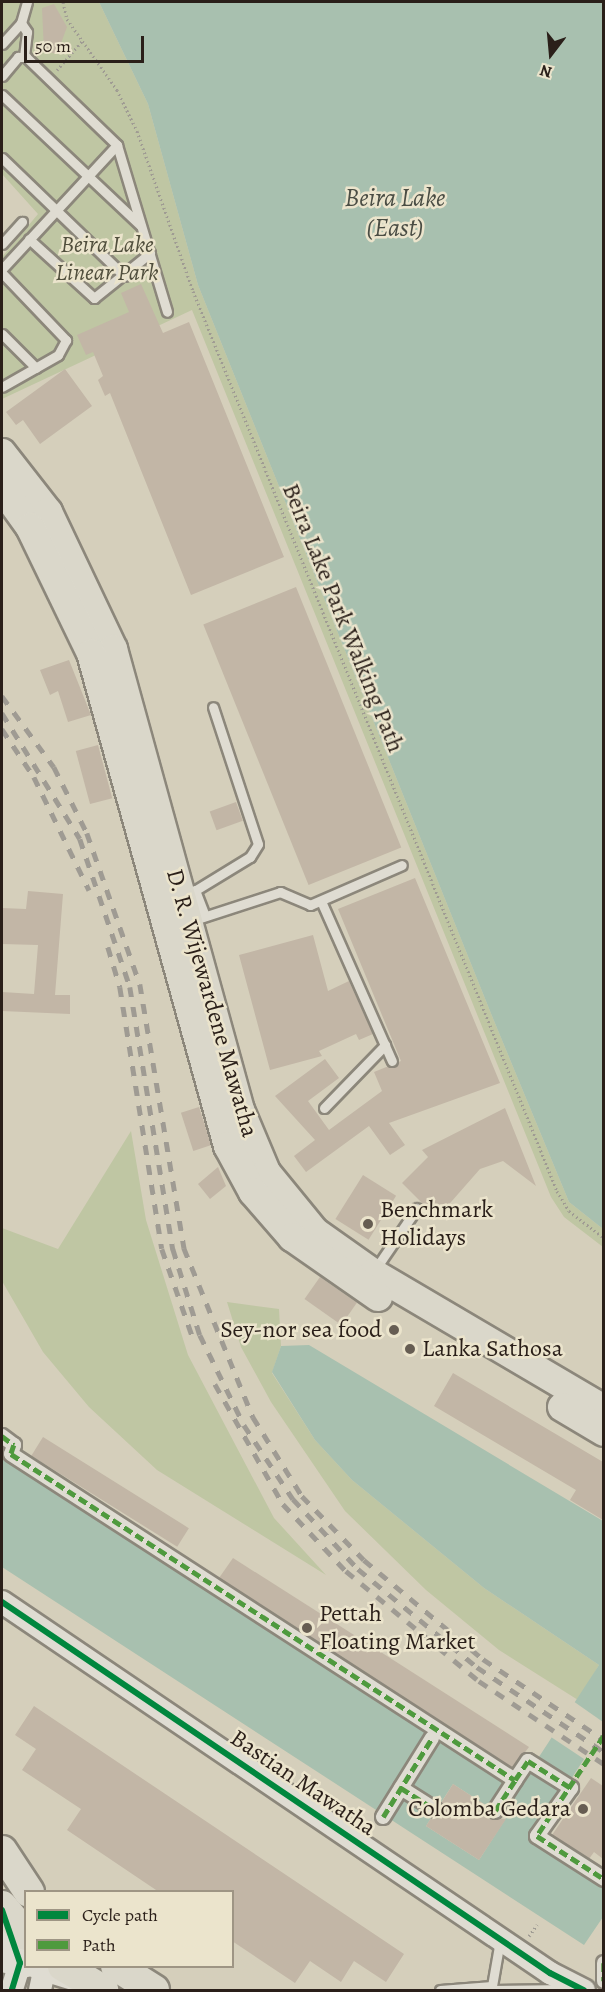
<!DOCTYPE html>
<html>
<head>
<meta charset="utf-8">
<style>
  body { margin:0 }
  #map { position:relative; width:605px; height:1992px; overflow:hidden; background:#d5cfbb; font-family:Alegreya,serif }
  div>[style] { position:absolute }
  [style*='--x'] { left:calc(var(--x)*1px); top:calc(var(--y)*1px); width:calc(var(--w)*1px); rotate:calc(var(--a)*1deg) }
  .green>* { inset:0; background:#bfc6a3 }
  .water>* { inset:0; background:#a8c0af }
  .pier>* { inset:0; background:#d5cfbb }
  .building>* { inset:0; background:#c2b6a6; transform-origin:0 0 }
  .path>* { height:3px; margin-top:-1.5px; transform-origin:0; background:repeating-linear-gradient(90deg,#9f9b93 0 1.5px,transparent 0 4.5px) }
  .roads { filter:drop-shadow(2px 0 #8c877b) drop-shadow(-2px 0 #8c877b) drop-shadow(0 2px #8c877b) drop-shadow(0 -2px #8c877b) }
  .service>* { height:9px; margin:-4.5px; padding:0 4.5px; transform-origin:4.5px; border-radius:4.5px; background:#dfdcd2 }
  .pedestrian>* { height:14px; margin:-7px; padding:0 7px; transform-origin:7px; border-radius:7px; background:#dfdcd2 }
  .tertiary>* { height:22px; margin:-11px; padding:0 11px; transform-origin:11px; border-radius:11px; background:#dfdcd2 }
  .secondary>* { height:26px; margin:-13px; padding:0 13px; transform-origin:13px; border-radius:13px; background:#dfdcd2 }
  .primary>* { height:28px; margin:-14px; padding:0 14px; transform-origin:14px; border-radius:14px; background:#dad7ca }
  .trunk>* { height:30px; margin:-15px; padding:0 15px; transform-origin:15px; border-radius:15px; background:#dad7ca }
  .rail>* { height:4.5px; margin-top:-2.25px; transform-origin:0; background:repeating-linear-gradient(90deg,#9f9b93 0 10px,transparent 0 20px) }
  .quiet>* { height:4.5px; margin-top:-2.25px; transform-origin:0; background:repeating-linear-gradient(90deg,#4f9a3e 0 9px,transparent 0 13.5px) }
  .cycleway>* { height:6px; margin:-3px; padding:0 3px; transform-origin:3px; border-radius:3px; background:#00873e }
  .dots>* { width:16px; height:16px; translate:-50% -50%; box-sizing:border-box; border:3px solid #ebe4cc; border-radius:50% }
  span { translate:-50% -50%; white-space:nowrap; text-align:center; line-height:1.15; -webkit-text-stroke:5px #ebe4cc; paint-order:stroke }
  .park-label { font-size:24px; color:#514f3d; font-style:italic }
  .street-label { font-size:24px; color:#2a1f19 }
  .poi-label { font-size:24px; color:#2a1f19 }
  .left { translate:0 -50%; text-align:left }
  .right { translate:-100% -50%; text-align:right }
  .water-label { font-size:26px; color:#4a4d44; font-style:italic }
  .frame { position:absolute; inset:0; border:3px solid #2a1f19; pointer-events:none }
  .legend { position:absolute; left:24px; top:1890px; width:210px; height:78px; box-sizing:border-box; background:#ebe4cc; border:2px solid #9e9584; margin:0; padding:8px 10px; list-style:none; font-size:18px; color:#2a1f19 }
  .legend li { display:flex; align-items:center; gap:12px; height:30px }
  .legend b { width:30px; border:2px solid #9e9584 }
  .north { position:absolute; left:521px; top:24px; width:60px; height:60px; -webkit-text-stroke:4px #ebe4cc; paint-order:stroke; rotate:196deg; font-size:16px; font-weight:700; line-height:24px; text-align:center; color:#2a1f19 }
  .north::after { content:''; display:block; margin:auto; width:21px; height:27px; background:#2a1f19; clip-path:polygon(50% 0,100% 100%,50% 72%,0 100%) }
  .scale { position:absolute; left:24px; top:36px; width:120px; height:27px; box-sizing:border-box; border:3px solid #2a1f19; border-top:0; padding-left:8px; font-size:18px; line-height:21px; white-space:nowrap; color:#2a1f19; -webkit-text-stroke:4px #ebe4cc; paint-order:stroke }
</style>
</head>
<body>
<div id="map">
  <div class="green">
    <div style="clip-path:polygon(2px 2px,99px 2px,148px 104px,198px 285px,492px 1016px,569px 1202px,603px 1229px,603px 1247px,564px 1217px,551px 1197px,192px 310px,2px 399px,2px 257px,38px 214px,2px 174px)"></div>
    <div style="clip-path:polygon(131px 1131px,146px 1220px,188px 1355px,274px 1518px,326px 1575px,157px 1470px,89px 1407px,43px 1352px,2px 1281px,2px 1228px,58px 1249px)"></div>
    <div style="clip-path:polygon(227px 1302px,279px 1309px,281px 1346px,272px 1373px,315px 1440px,352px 1480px,484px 1588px,599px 1665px,578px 1700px,499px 1650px,426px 1590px,345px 1511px,271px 1402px,241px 1347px)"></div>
  </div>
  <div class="water">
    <div style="clip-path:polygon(99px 2px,603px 2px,603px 1229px,569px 1202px,492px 1016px,198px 285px,148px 104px)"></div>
    <div style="clip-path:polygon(309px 1345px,603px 1521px,603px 1730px,532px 1839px,603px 1888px,603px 1917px,584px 1945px,2px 1567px,2px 1452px,506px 1784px,490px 1808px,453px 1784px,426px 1826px,479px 1860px,506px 1818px,501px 1815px,599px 1665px,484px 1588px,352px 1480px,315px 1440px,272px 1372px,281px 1346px)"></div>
  </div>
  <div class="pier">
    <div style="clip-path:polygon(573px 1701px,603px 1722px,604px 1736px,587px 1761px,551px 1737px)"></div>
  </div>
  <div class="building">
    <div style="clip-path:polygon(54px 4px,67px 27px,57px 54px,44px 51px,42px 8px)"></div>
    <div style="clip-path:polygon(141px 284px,163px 333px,189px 322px,284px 557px,191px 595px,110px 393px,105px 396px,98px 380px,103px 376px,93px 352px,86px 355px,77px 335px,129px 312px,121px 293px)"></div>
    <div style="clip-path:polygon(65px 369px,92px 406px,40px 444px,23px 420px,16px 425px,6px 412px)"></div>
    <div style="left:296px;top:587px;width:281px;height:100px;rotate:68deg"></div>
    <div style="clip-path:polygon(69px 660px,91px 715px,68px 722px,58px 691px,50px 695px,40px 670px)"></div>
    <div style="left:98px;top:745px;width:55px;height:23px;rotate:75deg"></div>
    <div style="left:236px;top:802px;width:20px;height:28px;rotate:70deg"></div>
    <div style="clip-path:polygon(415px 878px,500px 1083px,389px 1123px,405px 1145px,390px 1155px,369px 1126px,306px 1172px,294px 1156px,315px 1140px,275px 1096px,325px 1059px,339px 1078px,308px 1101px,329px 1130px,382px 1091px,374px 1072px,401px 1061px,338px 909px)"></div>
    <div style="clip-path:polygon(28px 891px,63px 894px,55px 995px,70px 995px,70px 1014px,2px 1011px,2px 992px,34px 994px,38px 945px,2px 944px,2px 908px,26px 909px)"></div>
    <div style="clip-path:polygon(313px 935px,328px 991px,349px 981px,373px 1034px,359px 1040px,356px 1034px,319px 1051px,322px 1056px,270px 1070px,239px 955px)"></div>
    <div style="left:199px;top:1107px;width:40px;height:19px;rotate:72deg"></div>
    <div style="clip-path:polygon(505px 1108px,536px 1186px,503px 1161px,480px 1169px,437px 1218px,402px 1183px,428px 1157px,422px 1150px)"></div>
    <div style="clip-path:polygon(218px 1167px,226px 1186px,210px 1199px,198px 1184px)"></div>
    <div style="left:363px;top:1175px;width:39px;height:52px;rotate:32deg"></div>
    <div style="left:320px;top:1277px;width:45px;height:27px;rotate:35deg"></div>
    <div style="clip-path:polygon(453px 1373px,603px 1462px,603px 1520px,570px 1500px,576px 1490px,434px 1406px)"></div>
    <div style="left:43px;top:1437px;width:172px;height:22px;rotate:32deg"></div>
    <div style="clip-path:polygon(233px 1558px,387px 1656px,529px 1747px,513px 1768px,219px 1578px)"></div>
    <div style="clip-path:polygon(34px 1706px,404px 1954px,386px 1982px,354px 1961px,341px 1982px,310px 1961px,295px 1983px,232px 1941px,232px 1892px,159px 1892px,67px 1830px,81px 1809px,22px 1770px,36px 1749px,15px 1735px)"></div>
    <div style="clip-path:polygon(591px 1778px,603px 1786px,603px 1859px,594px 1852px,589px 1859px,552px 1835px)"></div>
    <div style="clip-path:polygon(453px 1784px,487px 1806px,490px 1818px,506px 1819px,479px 1860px,426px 1826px,431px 1818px,443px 1815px,441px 1803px)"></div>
  </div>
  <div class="path">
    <div style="--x:63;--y:2;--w:17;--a:77"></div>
    <div style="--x:67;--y:19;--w:87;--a:54.8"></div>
    <div style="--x:117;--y:90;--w:46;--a:64"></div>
    <div style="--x:137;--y:131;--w:170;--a:70.7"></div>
    <div style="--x:193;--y:291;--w:971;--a:67.98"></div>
    <div style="--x:557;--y:1191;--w:23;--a:59"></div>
    <div style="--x:569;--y:1211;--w:44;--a:37.6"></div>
    <div style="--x:57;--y:70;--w:40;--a:-49"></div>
    <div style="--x:529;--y:1936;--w:14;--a:-54"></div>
  </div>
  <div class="roads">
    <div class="service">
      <div style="--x:21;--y:23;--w:11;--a:56"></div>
      <div style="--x:27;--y:32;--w:24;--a:97"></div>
      <div style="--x:2;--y:44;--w:28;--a:-48"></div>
      <div style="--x:21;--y:23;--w:22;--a:-74"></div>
      <div style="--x:2;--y:76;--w:25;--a:-50"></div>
      <div style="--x:18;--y:57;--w:8;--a:0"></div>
      <div style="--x:26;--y:57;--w:127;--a:44"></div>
      <div style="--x:117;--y:145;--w:174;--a:73.3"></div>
      <div style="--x:2;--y:95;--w:190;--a:43.3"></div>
      <div style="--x:2;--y:158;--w:170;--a:44"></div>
      <div style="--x:29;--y:239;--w:88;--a:42.2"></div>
      <div style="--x:94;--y:298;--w:72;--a:-38.8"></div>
      <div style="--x:2;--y:244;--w:30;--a:-48"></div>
      <div style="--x:2;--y:269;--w:169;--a:-47.2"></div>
      <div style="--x:2;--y:273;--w:93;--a:46.3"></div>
      <div style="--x:66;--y:340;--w:17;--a:118"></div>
      <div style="--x:58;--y:355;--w:64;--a:150.3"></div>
      <div style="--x:2;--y:334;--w:48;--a:45"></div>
      <div style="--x:195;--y:890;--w:28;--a:69"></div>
      <div style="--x:186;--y:896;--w:75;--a:-31.4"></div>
      <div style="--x:250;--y:857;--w:15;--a:-58"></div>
      <div style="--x:258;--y:844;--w:144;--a:-108.2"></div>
      <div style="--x:321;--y:901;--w:175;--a:66.1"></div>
      <div style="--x:191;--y:921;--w:94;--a:-18"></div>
      <div style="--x:280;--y:892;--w:33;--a:23"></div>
      <div style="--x:310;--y:905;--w:100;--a:-23.5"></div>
      <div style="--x:324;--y:1108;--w:88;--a:-45.9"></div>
      <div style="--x:374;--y:1271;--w:76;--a:-55.7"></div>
      <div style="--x:440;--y:1990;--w:52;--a:-4.4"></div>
      <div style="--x:492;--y:1986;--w:47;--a:-80.1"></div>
      <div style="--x:492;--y:1990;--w:76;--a:-0.8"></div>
    </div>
    <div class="pedestrian">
      <div style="--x:2;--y:1436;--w:15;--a:37"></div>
      <div style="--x:14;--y:1445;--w:9;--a:108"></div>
      <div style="--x:11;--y:1454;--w:600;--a:32.9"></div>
      <div style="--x:515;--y:1780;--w:23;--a:-56"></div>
      <div style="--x:528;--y:1761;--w:51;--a:32.1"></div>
      <div style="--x:571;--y:1788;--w:59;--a:125.3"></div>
      <div style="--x:537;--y:1836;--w:80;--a:32.7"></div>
      <div style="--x:401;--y:1788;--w:41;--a:32.2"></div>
      <div style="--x:495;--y:1811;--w:37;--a:-57"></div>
      <div style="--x:383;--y:1817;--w:93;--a:-58.2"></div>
      <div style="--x:604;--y:1963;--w:18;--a:90"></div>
    </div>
    <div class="tertiary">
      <div style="--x:2;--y:1602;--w:662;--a:34.1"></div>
      <div style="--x:550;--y:1973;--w:38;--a:27"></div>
      <div style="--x:5;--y:1918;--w:47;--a:71.6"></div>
      <div style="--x:20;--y:1963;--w:28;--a:107"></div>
      <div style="--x:40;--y:1990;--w:25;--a:-78"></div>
    </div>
    <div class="secondary">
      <div style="--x:2;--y:1959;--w:25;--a:12"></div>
      <div style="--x:38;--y:1966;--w:44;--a:17.2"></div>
    </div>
    <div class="primary">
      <div style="--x:2;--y:453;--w:75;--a:52.1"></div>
      <div style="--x:48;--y:512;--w:152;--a:64.6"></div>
      <div style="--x:113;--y:649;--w:478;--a:74.6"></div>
      <div style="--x:240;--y:1110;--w:67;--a:67.2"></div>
      <div style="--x:266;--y:1172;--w:77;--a:50.8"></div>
      <div style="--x:315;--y:1232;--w:71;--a:35.3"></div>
      <div style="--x:373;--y:1273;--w:268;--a:30.5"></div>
      <div style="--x:2;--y:488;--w:48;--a:54.3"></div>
      <div style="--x:30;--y:527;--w:140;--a:64.2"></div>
      <div style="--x:91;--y:653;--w:512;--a:74.47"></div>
      <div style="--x:228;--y:1146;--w:52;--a:61.5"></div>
      <div style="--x:253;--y:1192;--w:60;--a:49.1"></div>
      <div style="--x:292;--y:1237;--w:105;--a:34.9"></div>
      <div style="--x:562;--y:1407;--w:49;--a:30.8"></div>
    </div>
    <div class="trunk">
      <div style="--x:2;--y:1851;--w:49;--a:56.6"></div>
      <div style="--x:2;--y:1906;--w:38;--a:50"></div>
      <div style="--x:63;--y:1966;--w:47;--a:31"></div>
      <div style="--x:116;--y:1966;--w:45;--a:32.3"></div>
    </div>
  </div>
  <div class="rail">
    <div style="--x:2;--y:696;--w:88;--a:53.8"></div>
    <div style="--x:54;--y:767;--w:74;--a:63.4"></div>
    <div style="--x:87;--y:833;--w:160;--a:70.7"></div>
    <div style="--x:140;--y:984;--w:268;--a:80.5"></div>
    <div style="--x:184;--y:1248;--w:183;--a:67.8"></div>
    <div style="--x:253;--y:1417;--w:93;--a:58.2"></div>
    <div style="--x:302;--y:1496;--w:89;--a:45.9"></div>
    <div style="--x:364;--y:1560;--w:155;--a:39.8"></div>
    <div style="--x:483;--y:1659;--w:146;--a:33.8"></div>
    <div style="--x:2;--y:713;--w:148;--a:58.2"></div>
    <div style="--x:80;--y:839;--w:156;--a:71.3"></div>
    <div style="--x:130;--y:987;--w:266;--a:80.7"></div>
    <div style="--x:173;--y:1249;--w:90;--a:72.6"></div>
    <div style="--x:200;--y:1335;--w:100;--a:63.9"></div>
    <div style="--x:244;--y:1425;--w:89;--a:56.5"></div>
    <div style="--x:293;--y:1499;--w:96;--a:47.1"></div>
    <div style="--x:358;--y:1569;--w:154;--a:39.5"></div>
    <div style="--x:477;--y:1667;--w:153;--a:33.8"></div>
    <div style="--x:2;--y:729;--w:58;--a:56.3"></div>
    <div style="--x:34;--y:777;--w:126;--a:64"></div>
    <div style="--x:108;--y:947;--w:42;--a:73.3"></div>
    <div style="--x:120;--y:987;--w:265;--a:80.9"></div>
    <div style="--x:162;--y:1249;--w:94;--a:70.8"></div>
    <div style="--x:215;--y:1384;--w:138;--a:60.5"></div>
    <div style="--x:283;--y:1504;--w:92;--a:46.8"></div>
    <div style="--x:346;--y:1571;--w:173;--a:39.6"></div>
    <div style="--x:479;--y:1681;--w:150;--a:33.6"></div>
  </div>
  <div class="quiet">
    <div style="--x:2;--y:1436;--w:15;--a:37"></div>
    <div style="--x:14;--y:1445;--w:9;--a:108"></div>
    <div style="--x:11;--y:1454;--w:600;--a:32.9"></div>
    <div style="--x:515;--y:1780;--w:23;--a:-56"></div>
    <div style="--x:528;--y:1761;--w:51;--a:32.1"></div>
    <div style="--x:604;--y:1736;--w:120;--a:123.8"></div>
    <div style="--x:537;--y:1836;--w:80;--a:32.7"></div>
    <div style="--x:401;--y:1788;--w:41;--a:32.2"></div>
    <div style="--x:495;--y:1811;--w:37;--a:-57"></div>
    <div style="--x:383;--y:1817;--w:93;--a:-58.2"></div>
    <div style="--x:604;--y:1963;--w:18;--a:90"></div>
  </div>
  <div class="cycleway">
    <div style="--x:2;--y:1602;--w:662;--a:34.1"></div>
    <div style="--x:550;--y:1973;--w:38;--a:27"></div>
    <div style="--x:2;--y:1910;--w:56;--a:71.2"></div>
    <div style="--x:20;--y:1963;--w:28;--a:107"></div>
  </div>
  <div class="dots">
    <div style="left:368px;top:1224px;background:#665d52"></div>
    <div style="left:394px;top:1330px;background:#665d52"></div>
    <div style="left:410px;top:1349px;background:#665d52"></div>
    <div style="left:307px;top:1628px;background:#665d52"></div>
    <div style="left:583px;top:1809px;background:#665d52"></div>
  </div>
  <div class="park-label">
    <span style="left:107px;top:259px">Beira Lake<br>Linear Park</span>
  </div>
  <div class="street-label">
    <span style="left:343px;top:618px;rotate:68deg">Beira Lake Park Walking Path</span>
    <span style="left:212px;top:1003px;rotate:74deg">D. R. Wijewardene Mawatha</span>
    <span style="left:303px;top:1783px;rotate:34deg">Bastian Mawatha</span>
  </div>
  <div class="poi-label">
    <span class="left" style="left:380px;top:1224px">Benchmark<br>Holidays</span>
    <span class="right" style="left:382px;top:1330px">Sey-nor sea food</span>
    <span class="left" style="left:422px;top:1349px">Lanka Sathosa</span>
    <span class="left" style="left:319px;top:1628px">Pettah<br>Floating Market</span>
    <span class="right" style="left:571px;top:1809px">Colomba Gedara</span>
  </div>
  <div class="water-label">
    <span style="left:395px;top:213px">Beira Lake<br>(East)</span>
  </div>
  <div class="frame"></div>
  <ul class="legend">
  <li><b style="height:8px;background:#00873e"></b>Cycle path</li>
  <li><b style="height:8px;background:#4f9a3e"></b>Path</li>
  </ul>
  <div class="north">N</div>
  <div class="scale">50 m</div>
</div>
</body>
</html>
